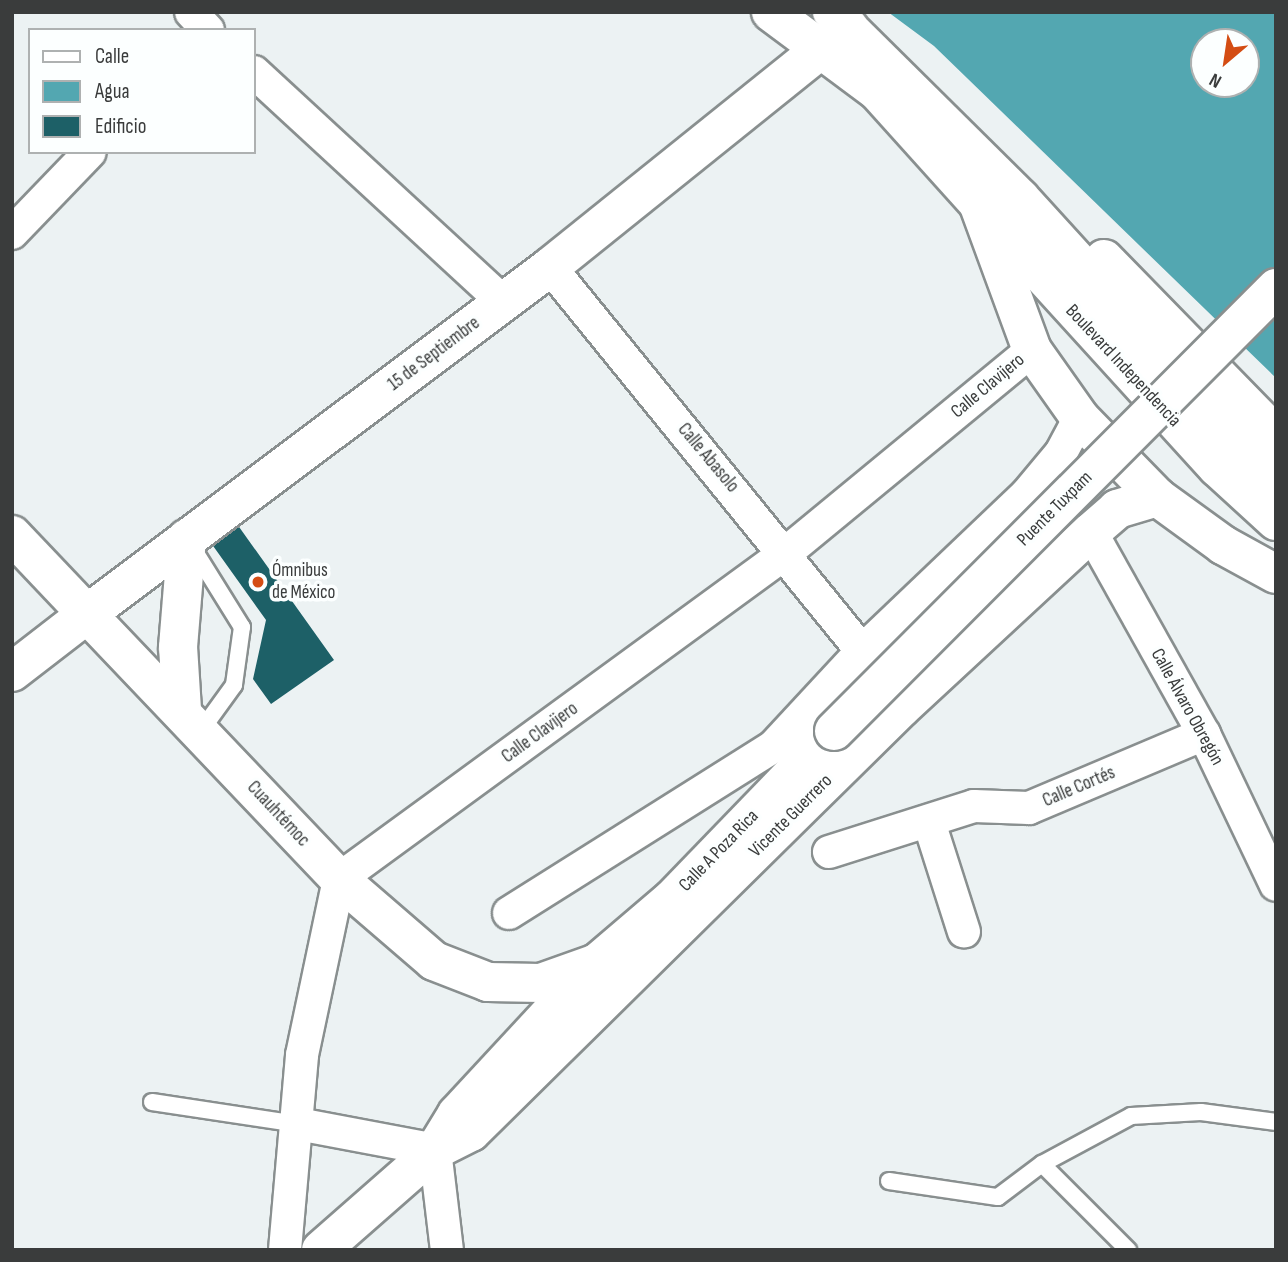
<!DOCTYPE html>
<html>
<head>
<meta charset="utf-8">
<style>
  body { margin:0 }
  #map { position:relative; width:1288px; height:1262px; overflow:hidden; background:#ecf2f3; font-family:"Sofia Sans Condensed",sans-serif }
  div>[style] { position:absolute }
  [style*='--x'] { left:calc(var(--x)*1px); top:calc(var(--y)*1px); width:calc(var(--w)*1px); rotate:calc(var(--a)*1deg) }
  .water>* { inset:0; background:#53a7b1 }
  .building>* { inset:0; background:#1d6067 }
  .roads { filter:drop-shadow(2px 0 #898f8f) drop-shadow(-2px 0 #898f8f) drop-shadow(0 2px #898f8f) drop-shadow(0 -2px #898f8f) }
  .service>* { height:16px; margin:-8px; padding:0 8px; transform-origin:8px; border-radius:8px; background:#fff }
  .minor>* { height:32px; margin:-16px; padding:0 16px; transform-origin:16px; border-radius:16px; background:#fff }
  .tertiary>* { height:38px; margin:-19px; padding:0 19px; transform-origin:19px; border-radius:19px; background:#fff }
  .secondary>* { height:38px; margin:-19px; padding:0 19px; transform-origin:19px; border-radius:19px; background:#fff }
  .primary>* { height:38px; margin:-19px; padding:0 19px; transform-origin:19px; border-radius:19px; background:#fff }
  .trunk>* { height:38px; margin:-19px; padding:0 19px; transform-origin:19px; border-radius:19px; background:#fff }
  .bridges { filter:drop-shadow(2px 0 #898f8f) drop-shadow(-2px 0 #898f8f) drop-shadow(0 2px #898f8f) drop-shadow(0 -2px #898f8f) }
  .trunk-bridge>* { height:38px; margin:-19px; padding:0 19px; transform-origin:19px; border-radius:19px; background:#fff }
  .dots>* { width:19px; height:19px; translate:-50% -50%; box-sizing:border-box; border:4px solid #fcffff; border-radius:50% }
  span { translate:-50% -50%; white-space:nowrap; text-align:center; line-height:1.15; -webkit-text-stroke:7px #fcffff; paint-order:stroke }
  .street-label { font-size:19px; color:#3a3c3c }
  .poi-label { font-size:19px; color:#3a3c3c }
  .left { translate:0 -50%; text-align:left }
  .frame { position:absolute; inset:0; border:14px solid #3a3c3c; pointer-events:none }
  .legend { position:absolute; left:28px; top:28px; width:228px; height:126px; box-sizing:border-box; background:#fcffff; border:2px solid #aeb1b1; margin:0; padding:9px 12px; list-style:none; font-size:21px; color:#3a3c3c }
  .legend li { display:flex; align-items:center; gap:14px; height:35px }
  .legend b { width:35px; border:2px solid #aeb1b1 }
  .north { position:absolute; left:1190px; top:28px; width:70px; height:70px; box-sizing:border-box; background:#fcffff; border:2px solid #aeb1b1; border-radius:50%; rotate:209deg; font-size:19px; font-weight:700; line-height:28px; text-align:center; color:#3a3c3c }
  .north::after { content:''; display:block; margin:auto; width:24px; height:32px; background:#d44d14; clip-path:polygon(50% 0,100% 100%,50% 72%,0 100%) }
</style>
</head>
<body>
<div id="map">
  <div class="water">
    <div style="clip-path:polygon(evenodd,888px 12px,1276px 12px,1276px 378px,934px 46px,888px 12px,1204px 42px,1246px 42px,1246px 84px,1204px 84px,1204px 42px)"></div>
  </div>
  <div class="building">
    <div style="clip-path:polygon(237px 524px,334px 660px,271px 704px,253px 679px,266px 620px,211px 543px)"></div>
  </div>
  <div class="roads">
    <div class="service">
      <div style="--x:194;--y:550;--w:91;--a:58.1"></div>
      <div style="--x:242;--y:627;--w:59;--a:97.9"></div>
      <div style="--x:234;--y:685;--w:58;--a:125.9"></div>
      <div style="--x:152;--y:1102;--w:148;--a:8.6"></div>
      <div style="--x:1042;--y:1164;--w:122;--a:45"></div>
      <div style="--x:889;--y:1181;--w:110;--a:8.4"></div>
      <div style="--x:998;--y:1197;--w:55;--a:-36.9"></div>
      <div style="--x:1042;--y:1164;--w:101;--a:-28.3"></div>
      <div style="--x:1131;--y:1116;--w:70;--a:-3.3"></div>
      <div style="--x:1201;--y:1112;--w:76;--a:7.6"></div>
    </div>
    <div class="minor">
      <div style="--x:191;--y:12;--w:25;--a:47"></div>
      <div style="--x:254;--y:72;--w:339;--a:42.7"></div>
      <div style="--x:12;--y:233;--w:112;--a:-46.1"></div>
      <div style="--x:550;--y:267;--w:495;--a:50.9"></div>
      <div style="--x:1091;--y:532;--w:231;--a:60.8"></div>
      <div style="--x:1204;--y:734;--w:167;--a:64.5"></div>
      <div style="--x:929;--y:822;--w:115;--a:72.3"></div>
      <div style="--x:829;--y:852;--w:152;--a:-17.6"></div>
      <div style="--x:974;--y:806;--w:55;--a:2.1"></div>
      <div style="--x:1029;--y:808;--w:190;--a:-22.9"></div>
      <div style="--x:509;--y:913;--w:313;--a:-32.2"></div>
      <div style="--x:774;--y:746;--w:129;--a:-47.2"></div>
      <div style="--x:862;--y:651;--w:226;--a:-43.6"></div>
      <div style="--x:1026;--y:495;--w:55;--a:-50.2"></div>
      <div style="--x:1061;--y:453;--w:40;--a:-62"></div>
      <div style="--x:298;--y:1124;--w:139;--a:10.7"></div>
      <div style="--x:435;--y:1150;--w:101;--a:83.2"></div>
      <div style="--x:285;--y:1250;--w:196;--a:-85"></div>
      <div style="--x:302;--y:1055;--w:180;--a:-78.1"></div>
      <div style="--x:339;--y:879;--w:555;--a:-36.13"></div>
      <div style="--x:787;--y:552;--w:318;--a:-39.5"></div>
    </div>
    <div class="tertiary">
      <div style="--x:12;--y:535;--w:109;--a:46.5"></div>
      <div style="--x:435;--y:1150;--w:40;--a:-26.6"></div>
      <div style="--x:471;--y:1132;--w:604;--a:-44.6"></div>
      <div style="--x:901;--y:708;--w:259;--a:-42.8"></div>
      <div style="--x:1091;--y:532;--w:35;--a:-41"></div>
      <div style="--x:1117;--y:509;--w:42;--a:-16.7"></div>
    </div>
    <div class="secondary">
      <div style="--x:771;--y:12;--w:132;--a:36.7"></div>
      <div style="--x:877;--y:91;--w:151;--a:48"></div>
      <div style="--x:978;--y:203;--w:157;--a:69.8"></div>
      <div style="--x:1032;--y:350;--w:83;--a:54.8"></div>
      <div style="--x:1080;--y:418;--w:110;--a:45.7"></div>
      <div style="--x:1157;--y:497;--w:82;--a:36"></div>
      <div style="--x:1223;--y:545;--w:60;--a:28.7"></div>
      <div style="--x:832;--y:12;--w:264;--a:44.7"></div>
      <div style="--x:1020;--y:198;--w:380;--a:47.7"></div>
      <div style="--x:993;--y:221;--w:333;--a:47.7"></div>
      <div style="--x:1217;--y:467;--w:80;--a:42.5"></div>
      <div style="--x:1104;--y:259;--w:246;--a:45.7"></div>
      <div style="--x:87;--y:614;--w:579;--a:-36.85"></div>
      <div style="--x:550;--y:267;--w:383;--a:-38.8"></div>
      <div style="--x:321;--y:1250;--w:152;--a:-41.3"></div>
      <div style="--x:435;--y:1150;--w:42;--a:-58.6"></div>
      <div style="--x:457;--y:1114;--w:206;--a:-47.2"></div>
    </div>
    <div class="primary">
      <div style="--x:12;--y:672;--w:95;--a:-37.7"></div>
      <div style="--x:87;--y:614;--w:366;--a:46.4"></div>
      <div style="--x:339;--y:879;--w:125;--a:40.8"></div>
      <div style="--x:434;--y:961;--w:58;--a:21.3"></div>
      <div style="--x:488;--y:982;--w:53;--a:1.1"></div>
      <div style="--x:541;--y:983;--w:59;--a:-19.7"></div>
      <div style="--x:182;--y:710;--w:63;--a:-93.6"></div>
      <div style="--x:178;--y:647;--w:109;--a:-85.3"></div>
    </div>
    <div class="trunk">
      <div style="--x:597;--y:963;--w:99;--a:-40.5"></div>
      <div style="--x:672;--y:899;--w:233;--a:-46"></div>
    </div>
  </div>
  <div class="bridges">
    <div class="trunk-bridge">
      <div style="--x:834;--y:731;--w:626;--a:-45.06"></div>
    </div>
  </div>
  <div class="dots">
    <div style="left:258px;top:582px;background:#d44d14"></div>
  </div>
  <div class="street-label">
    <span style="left:434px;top:354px;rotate:-37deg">15 de Septiembre</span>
    <span style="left:1123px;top:366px;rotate:47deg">Boulevard Independencia</span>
    <span style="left:988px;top:386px;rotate:-40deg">Calle Clavijero</span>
    <span style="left:708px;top:458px;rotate:50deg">Calle Abasolo</span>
    <span style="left:1055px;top:509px;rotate:-45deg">Puente Tuxpam</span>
    <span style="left:1187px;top:707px;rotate:61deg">Calle Álvaro Obregón</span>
    <span style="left:540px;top:733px;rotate:-36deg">Calle Clavijero</span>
    <span style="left:1079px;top:787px;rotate:-23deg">Calle Cortés</span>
    <span style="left:278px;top:814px;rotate:47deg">Cuauhtémoc</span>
    <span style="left:791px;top:816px;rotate:-45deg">Vicente Guerrero</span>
    <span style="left:719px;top:851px;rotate:-46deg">Calle A Poza Rica</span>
  </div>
  <div class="poi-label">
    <span class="left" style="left:272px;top:582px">Ómnibus<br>de México</span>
  </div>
  <div class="frame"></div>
  <ul class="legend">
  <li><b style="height:9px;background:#fff"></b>Calle</li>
  <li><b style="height:19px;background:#53a7b1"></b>Agua</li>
  <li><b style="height:19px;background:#1d6067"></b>Edificio</li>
  </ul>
  <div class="north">N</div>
</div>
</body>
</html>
